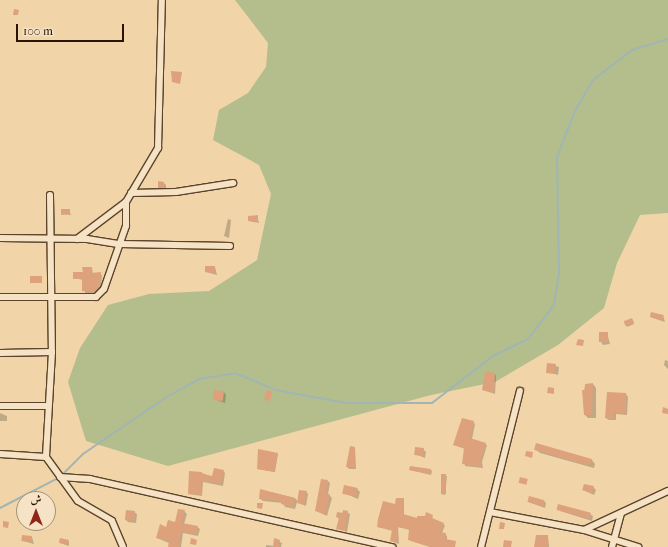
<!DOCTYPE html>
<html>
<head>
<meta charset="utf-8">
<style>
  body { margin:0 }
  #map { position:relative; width:668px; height:547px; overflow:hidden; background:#f1d4a8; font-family:"IM FELL French Canon",Amiri,serif }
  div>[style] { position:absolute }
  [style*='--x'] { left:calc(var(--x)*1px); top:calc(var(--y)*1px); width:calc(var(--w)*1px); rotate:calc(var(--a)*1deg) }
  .green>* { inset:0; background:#b3be8c }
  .shadow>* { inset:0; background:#0003 }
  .stream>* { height:2px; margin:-1px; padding:0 1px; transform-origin:1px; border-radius:1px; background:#a1b5b4 }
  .building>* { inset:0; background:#dda27c; transform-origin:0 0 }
  .roads { filter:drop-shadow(1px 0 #5b442a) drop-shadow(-1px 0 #5b442a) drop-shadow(0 1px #5b442a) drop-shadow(0 -1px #5b442a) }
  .minor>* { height:6px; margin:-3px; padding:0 3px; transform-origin:3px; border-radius:3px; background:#f6e3c6 }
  span { translate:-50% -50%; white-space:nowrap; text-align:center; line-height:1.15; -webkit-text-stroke:4px #f6e3c6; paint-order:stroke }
  .north { position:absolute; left:16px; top:491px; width:40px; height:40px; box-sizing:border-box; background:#f6e3c6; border:1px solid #a49077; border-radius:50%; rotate:0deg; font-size:11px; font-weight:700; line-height:16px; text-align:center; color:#291400 }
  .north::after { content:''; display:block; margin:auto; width:14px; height:18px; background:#8f2418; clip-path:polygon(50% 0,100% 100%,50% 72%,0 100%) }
  .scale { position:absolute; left:16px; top:24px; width:108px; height:18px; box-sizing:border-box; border:2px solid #291400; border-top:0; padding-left:5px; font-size:12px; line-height:14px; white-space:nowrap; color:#291400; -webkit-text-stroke:3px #f6e3c6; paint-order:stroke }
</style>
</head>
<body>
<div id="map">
  <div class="green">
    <div style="clip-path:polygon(235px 0,668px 0,668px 213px,640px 215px,617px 263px,604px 308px,558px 345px,495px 382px,431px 395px,168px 466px,86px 441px,68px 382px,80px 348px,108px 305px,149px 294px,209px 291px,257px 260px,271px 194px,259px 165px,213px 140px,219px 110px,248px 93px,266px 67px,268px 43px)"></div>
  </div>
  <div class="shadow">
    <div style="clip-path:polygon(164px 183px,166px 185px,166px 190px,159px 187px)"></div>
    <div style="clip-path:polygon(69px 210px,71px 215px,62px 214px)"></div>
    <div style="clip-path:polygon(257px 216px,259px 223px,249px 221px)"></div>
    <div style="clip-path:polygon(228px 219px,231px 220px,229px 238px,224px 236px)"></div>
    <div style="clip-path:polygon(215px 267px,217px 275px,206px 272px)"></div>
    <div style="clip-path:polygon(92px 268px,93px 274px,102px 275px,101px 288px,96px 293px,85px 293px,83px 280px,74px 278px)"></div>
    <div style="clip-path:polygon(663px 315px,665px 322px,650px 317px)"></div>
    <div style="clip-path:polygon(633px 320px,634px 324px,627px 327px,625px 322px)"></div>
    <div style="clip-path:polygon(607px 333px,610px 344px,603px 345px,601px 342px)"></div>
    <div style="clip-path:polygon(665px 360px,668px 361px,668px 369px,664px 365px)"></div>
    <div style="clip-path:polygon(548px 364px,559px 367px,558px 375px,548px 372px)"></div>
    <div style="clip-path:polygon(495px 374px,496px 376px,495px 394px,483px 390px)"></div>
    <div style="clip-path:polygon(593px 384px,596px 388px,596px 418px,588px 418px,585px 415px,583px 400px,585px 385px)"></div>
    <div style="clip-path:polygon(224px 392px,226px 395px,225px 403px,214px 399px)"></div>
    <div style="clip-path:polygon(626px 394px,628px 397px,627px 415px,616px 414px,616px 420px,609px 420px,606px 418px)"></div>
    <div style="clip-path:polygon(0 413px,7px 416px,7px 421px,0 421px)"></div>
    <div style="clip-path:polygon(473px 422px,475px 424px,472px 439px,487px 445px,482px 462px,483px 468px,465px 466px,465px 449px,454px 445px)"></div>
    <div style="clip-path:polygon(355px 448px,356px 469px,349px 469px,347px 467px)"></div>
    <div style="clip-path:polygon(423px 449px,426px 452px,425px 458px,415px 454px)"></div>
    <div style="clip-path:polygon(535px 449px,591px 459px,595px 464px,594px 468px,540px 453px)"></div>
    <div style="clip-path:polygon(278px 454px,275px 472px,258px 469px)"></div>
    <div style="clip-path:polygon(410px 470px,431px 470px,432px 471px,431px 475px)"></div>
    <div style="clip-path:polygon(223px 471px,225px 473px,223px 486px,203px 482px,202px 496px,189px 494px,202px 473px,213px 477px)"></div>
    <div style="clip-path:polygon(442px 475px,447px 476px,445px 495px,441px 494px)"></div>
    <div style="clip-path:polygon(328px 481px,330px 483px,328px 494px,332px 498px,327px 516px,316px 511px)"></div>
    <div style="clip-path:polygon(593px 487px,596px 490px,594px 495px,583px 490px)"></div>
    <div style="clip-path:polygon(357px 489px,360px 492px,358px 499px,344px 493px)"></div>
    <div style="clip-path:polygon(261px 490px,295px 498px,298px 502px,306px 492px,308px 494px,306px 506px,297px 502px,295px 509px,285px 507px,283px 503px,263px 501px,260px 498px)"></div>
    <div style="clip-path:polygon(404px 499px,404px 516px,418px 520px,432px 516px,433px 520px,445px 525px,442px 533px,447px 536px,447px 547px,431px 547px,411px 541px,410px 530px,398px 527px,399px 544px,391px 541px,393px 531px,378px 527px)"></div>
    <div style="clip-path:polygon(544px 501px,546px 503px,545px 508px,528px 502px)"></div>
    <div style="clip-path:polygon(557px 510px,590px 514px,593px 516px,592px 521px)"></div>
    <div style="clip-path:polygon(184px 511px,187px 514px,184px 524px,197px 527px,200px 529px,198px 536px,183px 533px,181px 547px,169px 547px,169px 543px,157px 538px,176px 523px)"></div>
    <div style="clip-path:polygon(344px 511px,350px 514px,347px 532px,337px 528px,339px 519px,337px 517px)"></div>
    <div style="clip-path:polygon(134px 512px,137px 514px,136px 523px,128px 522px,126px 520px)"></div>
    <div style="clip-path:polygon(548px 536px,549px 547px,535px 547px)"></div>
    <div style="clip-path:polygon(32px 537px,34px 544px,23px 541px)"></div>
    <div style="clip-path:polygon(275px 540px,282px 543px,281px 547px,266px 547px,266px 545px,274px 546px)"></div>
    <div style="clip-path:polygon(69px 541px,69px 546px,60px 543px)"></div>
  </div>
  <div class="stream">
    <div style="--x:0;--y:508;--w:68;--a:-27.3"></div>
    <div style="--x:60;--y:477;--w:33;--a:-45"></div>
    <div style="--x:83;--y:454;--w:99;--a:-34.3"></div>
    <div style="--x:165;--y:398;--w:39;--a:-29"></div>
    <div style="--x:199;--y:379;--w:36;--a:-9"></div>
    <div style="--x:235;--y:373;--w:44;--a:22.5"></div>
    <div style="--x:276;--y:390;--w:71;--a:10.5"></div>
    <div style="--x:346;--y:403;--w:86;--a:0"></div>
    <div style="--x:432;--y:403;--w:77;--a:-37.6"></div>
    <div style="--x:493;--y:356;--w:39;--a:-26"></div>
    <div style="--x:528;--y:339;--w:43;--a:-52.6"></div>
    <div style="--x:554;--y:305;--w:32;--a:-81"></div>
    <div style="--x:559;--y:273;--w:116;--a:-91"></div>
    <div style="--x:557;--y:157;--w:49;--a:-68.6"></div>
    <div style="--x:575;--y:111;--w:34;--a:-60"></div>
    <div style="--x:592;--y:81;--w:51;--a:-37.8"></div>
    <div style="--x:632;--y:50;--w:38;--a:-17"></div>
  </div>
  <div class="building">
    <div style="clip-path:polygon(14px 9px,19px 10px,18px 15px,13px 15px)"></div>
    <div style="clip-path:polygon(171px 71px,182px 72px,180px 84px,172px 82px)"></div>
    <div style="clip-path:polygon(158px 181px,164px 182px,164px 188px,158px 188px)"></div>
    <div style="clip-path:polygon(61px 209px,70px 209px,70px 214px,61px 215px)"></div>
    <div style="clip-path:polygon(258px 215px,258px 222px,248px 221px,248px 216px)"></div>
    <div style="clip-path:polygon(205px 266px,215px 266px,215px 273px,205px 272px)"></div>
    <div style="clip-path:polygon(82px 267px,92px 267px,92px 273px,101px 272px,100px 287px,94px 292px,82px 291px,82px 279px,73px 279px,73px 272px,83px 272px)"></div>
    <div style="left:30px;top:276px;width:12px;height:7px"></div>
    <div style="left:651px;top:312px;width:13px;height:5px;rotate:13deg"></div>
    <div style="left:632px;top:318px;width:5px;height:9px;rotate:68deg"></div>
    <div style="left:599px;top:332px;width:9px;height:10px"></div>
    <div style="clip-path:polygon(578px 339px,584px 340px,583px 346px,576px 345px)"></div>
    <div style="left:547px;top:363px;width:9px;height:10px;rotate:6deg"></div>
    <div style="clip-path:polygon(485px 371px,495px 373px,494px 393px,482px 390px)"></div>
    <div style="clip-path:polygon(593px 383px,592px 415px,584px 415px,582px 390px,585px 390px,585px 384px)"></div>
    <div style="clip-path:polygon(548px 387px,554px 388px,554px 394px,547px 393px)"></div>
    <div style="left:214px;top:390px;width:10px;height:10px;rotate:6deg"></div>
    <div style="left:267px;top:390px;width:6px;height:10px;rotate:18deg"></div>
    <div style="clip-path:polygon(607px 392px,626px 393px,626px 413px,614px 413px,614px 419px,605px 418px)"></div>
    <div style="clip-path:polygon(663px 407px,668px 409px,668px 414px,662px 413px)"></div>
    <div style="clip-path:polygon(462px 418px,474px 421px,470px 438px,486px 443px,480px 461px,482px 461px,481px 467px,462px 464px,464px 448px,453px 445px)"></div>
    <div style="left:536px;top:443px;width:58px;height:7px;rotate:16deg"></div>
    <div style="clip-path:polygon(350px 446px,355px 447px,355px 467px,346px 467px)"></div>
    <div style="left:415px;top:447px;width:9px;height:8px;rotate:6deg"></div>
    <div style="clip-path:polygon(258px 449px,278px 453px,274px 472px,257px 469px)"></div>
    <div style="clip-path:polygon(526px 451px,533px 452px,532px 458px,525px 456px)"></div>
    <div style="clip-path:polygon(410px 466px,431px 469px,430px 474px,409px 470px)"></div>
    <div style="clip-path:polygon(214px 468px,224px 470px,221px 484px,201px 481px,201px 495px,188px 494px,189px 471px,202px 472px,202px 474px,212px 476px)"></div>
    <div style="left:441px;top:474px;width:5px;height:20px"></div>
    <div style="left:520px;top:477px;width:8px;height:6px;rotate:14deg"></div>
    <div style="clip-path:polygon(321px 479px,328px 480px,326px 492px,330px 495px,325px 514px,315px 511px)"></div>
    <div style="clip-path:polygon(584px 484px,594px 486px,592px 493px,582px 490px)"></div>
    <div style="left:344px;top:485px;width:14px;height:9px;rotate:12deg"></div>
    <div style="clip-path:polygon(260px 489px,295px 498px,293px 507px,281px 504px,282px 501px,259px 499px)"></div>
    <div style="clip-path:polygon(299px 490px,307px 491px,304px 505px,297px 503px)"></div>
    <div style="left:529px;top:496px;width:16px;height:6px;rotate:15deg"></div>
    <div style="clip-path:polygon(396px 498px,404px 498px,403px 514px,417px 518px,417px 516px,425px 516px,426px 512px,433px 515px,432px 518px,444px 523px,440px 532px,446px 533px,445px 539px,456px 541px,455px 547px,430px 547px,408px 540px,409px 529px,397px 527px,398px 543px,390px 541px,392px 530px,377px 527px,378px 519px,383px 501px,395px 504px)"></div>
    <div style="clip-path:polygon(257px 503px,263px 503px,262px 509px,257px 508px)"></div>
    <div style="left:558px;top:504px;width:34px;height:6px;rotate:15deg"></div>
    <div style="clip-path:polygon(178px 509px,185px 510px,182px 523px,198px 526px,196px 534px,181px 531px,179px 547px,168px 547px,169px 541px,156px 538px,160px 524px,166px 527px,168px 520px,175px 522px)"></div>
    <div style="left:126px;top:510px;width:9px;height:10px;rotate:6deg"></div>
    <div style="clip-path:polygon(343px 510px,348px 511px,345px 531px,336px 529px,339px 518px,336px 517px,337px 512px,343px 513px)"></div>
    <div style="clip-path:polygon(3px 521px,9px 522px,8px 528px,3px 527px)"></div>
    <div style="clip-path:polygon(500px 522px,505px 523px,504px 529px,499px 529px)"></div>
    <div style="left:22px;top:535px;width:10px;height:6px;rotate:6deg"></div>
    <div style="clip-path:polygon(536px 535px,548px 535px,548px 547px,534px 547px)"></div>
    <div style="left:60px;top:538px;width:9px;height:5px;rotate:13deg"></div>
    <div style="clip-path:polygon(191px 538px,197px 540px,196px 545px,190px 544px)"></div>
    <div style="clip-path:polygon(274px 538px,280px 540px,279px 547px,273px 547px)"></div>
    <div style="clip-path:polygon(504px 540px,512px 541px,511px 547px,503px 547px)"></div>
  </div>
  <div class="roads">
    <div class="minor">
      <div style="--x:131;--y:193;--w:45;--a:-1.3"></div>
      <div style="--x:176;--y:192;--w:58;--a:-9"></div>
      <div style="--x:50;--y:195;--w:157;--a:89.3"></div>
      <div style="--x:52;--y:352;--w:105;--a:93.3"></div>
      <div style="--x:46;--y:457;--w:54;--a:54"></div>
      <div style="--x:78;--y:501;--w:39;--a:30"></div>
      <div style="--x:112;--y:521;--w:28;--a:67"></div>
      <div style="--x:0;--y:238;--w:87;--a:0.7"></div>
      <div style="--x:87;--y:239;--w:33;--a:9"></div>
      <div style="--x:120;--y:244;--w:110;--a:1"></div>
      <div style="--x:77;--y:239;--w:61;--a:-37.1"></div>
      <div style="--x:0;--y:297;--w:96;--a:0"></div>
      <div style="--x:96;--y:297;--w:11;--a:-45"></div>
      <div style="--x:104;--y:289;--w:67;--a:-70.8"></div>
      <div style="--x:126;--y:226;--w:24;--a:-90"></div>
      <div style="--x:126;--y:202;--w:63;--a:-59.3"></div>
      <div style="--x:158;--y:148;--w:148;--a:-88.5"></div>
      <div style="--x:0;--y:353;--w:52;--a:-1.1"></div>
      <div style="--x:0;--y:406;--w:48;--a:0"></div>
      <div style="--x:0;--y:454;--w:46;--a:3.7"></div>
      <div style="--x:60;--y:477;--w:30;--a:4"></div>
      <div style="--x:90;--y:479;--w:310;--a:12.7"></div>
      <div style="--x:490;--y:512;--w:96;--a:10.8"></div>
      <div style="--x:584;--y:530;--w:93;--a:-24.9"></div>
      <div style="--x:584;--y:530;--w:57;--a:17.5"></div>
      <div style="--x:481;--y:547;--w:161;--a:-76"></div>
      <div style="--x:612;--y:547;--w:35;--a:-75"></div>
    </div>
  </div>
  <div class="north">ش</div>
  <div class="scale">100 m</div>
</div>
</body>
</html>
